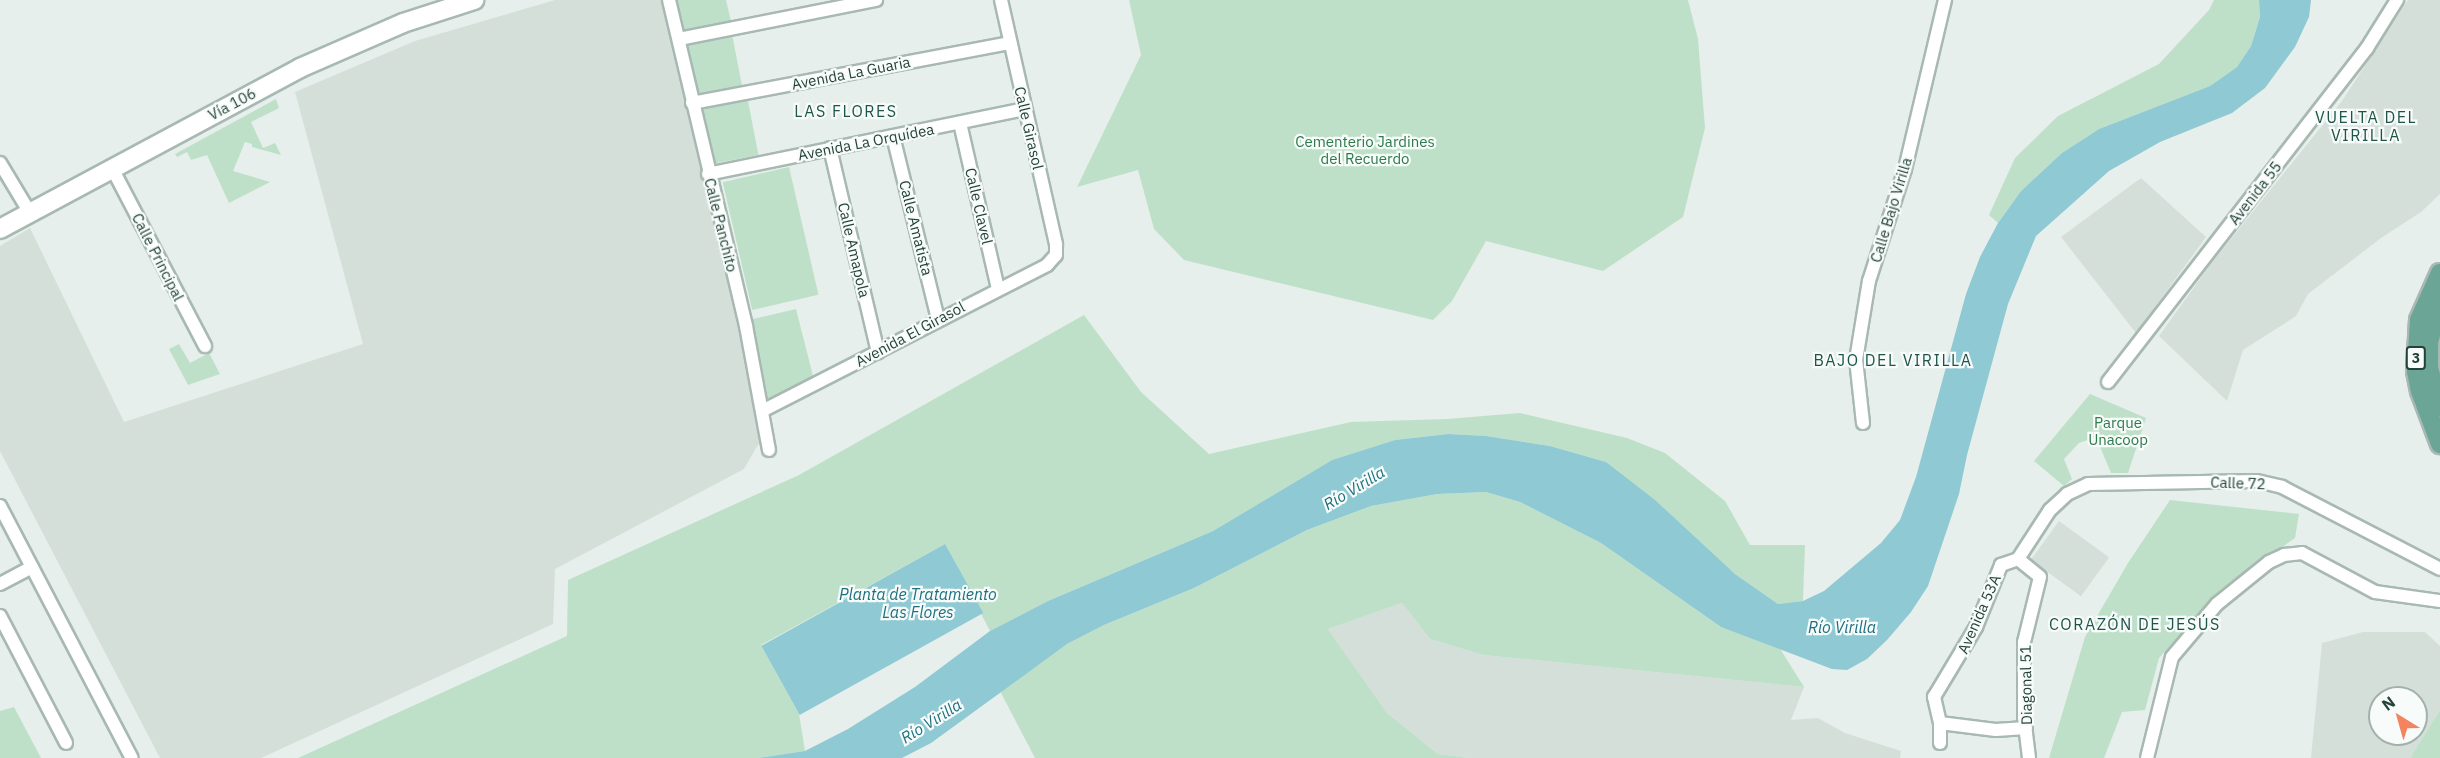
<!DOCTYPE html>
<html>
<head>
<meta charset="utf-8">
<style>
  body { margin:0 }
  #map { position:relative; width:2440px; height:758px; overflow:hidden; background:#e6efeb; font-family:"IBM Plex Sans",sans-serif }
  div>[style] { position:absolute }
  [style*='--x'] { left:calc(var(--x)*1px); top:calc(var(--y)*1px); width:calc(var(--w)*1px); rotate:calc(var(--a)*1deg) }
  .built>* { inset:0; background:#d4dfda; transform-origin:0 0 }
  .green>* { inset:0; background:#bfe0c8; transform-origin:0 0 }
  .water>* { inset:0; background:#8ec9d4; transform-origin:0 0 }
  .roads { filter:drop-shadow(2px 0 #a8b8b2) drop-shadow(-2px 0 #a8b8b2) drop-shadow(0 2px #a8b8b2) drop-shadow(0 -2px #a8b8b2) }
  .minor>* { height:12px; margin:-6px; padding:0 6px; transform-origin:6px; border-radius:6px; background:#fff }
  .secondary>* { height:18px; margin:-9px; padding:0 9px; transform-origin:9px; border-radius:9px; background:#fff }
  .primary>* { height:18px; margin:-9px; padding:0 9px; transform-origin:9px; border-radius:9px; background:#6aa596 }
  span { translate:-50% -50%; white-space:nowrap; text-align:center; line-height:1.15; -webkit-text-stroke:4.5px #f7fbf9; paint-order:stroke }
  .shield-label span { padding:2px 4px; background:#f7fbf9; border:2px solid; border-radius:4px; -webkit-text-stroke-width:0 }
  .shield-label { font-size:14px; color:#24423a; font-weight:700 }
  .street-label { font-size:15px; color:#24423a }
  .park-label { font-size:15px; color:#2d7a4b }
  .neighbourhood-label { font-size:16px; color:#1f5548; letter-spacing:1.5px }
  .water-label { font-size:16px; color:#1c6f80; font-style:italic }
  .north { position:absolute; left:2368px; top:686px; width:60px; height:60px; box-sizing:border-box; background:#f7fbf9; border:2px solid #a3b1ad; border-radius:50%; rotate:323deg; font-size:16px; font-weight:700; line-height:24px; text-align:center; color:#24423a }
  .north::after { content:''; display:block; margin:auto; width:21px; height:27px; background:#f4845f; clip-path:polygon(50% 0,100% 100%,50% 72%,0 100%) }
</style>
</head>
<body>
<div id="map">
  <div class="built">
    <div style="clip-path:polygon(555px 0,662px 0,716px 228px,741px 316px,763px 436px,744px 469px,555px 569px,553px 624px,261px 758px,160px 758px,0 451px,0 246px,30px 228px,124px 422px,363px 344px,295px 92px,415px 41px)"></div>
    <div style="clip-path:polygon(2408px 0,2440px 0,2440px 194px,2421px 212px,2381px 238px,2308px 294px,2296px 316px,2243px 350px,2227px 401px,2159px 336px,2210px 265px,2342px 101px)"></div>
    <div style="clip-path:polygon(2141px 178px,2206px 237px,2136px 333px,2061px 237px)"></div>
    <div style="left:2059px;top:521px;width:62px;height:48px;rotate:36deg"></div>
    <div style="clip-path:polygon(1402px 603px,1430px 639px,1483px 655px,1804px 687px,1791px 720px,1818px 718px,1845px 733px,1901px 751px,1900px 758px,1469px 758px,1438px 754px,1387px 713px,1328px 629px)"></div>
    <div style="clip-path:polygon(evenodd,2363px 632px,2425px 632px,2440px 646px,2440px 710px,2410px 758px,2311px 758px,2322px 643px,2363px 632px,2380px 698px,2416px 698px,2416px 734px,2380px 734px,2380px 698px)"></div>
  </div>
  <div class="green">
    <div style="clip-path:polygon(675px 0,726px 0,731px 21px,681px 32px)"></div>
    <div style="clip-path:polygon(1129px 0,1688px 0,1698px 39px,1705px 128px,1683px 217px,1603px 271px,1486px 241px,1452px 301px,1433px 320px,1184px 260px,1154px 229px,1138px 170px,1077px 187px,1141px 55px)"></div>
    <div style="clip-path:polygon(2214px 0,2259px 0,2260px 17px,2251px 46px,2237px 67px,2210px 86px,2099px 129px,2062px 153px,2021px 191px,1998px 223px,1989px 215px,2015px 158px,2058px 116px,2159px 64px,2209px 10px)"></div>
    <div style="left:731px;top:29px;width:60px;height:50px;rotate:79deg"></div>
    <div style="left:747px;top:96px;width:60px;height:50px;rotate:79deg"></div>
    <div style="clip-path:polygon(276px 99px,279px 108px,251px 122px,263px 148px,275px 143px,281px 155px,252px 147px,252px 144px,245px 142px,233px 171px,270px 182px,229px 203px,207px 155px,191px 160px,187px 152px,177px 157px,175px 154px)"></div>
    <div style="left:789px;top:167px;width:131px;height:68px;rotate:77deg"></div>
    <div style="clip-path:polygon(796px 309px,814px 380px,771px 400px,766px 397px,749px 320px)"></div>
    <div style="clip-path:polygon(1084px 315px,1141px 392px,1209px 454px,1351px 422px,1447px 419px,1520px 413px,1627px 438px,1665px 453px,1725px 501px,1750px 545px,1805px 545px,1803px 601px,1778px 604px,1735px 574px,1606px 462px,1550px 446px,1486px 436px,1448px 434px,1395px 440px,1332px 460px,1213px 531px,1048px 601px,990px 631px,945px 544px,761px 645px,799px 714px,805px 751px,758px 758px,298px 758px,567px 636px,568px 580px,799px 475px)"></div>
    <div style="clip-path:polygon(179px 344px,190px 363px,209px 353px,220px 374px,188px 385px,169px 349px)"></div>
    <div style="clip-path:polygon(2090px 394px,2146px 418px,2128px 473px,2111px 473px,2096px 437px,2079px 443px,2064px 459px,2072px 479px,2064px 486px,2034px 461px)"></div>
    <div style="clip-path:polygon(1486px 492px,1520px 502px,1601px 543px,1721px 627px,1779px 647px,1804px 687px,1483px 655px,1430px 639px,1402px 603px,1328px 629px,1387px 713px,1438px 754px,1469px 758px,1035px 758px,1000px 691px,1067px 644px,1104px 625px,1194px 588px,1307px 530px,1371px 506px,1437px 494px)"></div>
    <div style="clip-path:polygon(2170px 500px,2299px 514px,2295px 538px,2221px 590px,2159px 658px,2145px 710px,2122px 712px,2104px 758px,2049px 758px,2085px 637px,2128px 563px)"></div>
    <div style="clip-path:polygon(14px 707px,41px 758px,0 758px,0 711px)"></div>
    <div style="clip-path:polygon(2440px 710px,2440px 758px,2410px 758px)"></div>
  </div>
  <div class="water">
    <div style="clip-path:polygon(2259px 0,2311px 0,2309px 17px,2295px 47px,2265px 88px,2232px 113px,2160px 142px,2109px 171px,2036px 236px,2008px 304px,1967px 455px,1959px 494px,1928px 586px,1911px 612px,1887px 640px,1867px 659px,1847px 670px,1832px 669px,1721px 627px,1601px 543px,1520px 502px,1486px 492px,1437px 494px,1371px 506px,1307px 530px,1194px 588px,1104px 625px,1067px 644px,931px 743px,902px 758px,758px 758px,805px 751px,848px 729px,915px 687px,990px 631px,1048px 601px,1213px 531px,1332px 460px,1395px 440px,1448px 434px,1486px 436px,1550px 446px,1606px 462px,1655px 500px,1735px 574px,1778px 604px,1803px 601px,1824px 591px,1881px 543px,1900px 520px,1916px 477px,1966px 294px,1980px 257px,1998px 223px,2021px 191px,2062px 153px,2099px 129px,2210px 86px,2237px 67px,2251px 46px,2260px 17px)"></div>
    <div style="left:945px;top:544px;width:79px;height:210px;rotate:61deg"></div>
  </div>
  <div class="roads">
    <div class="minor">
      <div style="--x:669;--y:0;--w:335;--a:76.7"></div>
      <div style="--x:746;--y:326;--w:126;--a:79.5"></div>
      <div style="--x:679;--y:39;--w:201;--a:-11.2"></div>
      <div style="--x:692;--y:103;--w:324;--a:-10.7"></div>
      <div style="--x:960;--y:123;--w:170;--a:77.1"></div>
      <div style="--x:893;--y:136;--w:188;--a:76.2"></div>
      <div style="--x:830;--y:148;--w:210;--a:76.8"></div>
      <div style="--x:0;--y:163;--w:58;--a:59"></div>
      <div style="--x:112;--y:168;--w:201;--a:62.4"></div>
      <div style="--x:708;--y:174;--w:323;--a:-11.6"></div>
      <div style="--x:2108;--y:382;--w:423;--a:-52.2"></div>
      <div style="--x:2367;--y:48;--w:57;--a:-58"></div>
      <div style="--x:762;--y:411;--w:320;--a:-27.1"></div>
      <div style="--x:1047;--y:265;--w:13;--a:-48"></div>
      <div style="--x:1056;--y:255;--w:11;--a:-90"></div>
      <div style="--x:1056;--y:244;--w:250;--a:-102.7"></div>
      <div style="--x:1863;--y:423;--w:63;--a:-96.3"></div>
      <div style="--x:1856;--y:360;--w:80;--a:-80.7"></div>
      <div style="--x:1869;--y:281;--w:118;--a:-72.2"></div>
      <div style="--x:1905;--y:169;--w:174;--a:-76.7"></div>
      <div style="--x:0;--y:506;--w:284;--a:62.4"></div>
      <div style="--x:2018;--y:559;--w:28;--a:39"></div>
      <div style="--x:2040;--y:577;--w:67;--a:103.8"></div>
      <div style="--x:2024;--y:642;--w:75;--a:90"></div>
      <div style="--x:2024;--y:717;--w:41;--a:83"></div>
      <div style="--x:0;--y:584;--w:36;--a:-28"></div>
      <div style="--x:0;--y:616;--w:143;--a:62.5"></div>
      <div style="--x:1940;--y:723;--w:56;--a:7.1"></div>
      <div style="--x:1996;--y:730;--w:30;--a:-4"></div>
      <div style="--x:1940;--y:743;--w:20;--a:-90"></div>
      <div style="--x:1940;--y:723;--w:27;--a:-103"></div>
      <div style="--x:1934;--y:697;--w:82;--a:-59"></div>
      <div style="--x:1976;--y:627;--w:67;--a:-68"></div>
      <div style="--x:2001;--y:565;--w:18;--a:-19"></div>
      <div style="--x:2018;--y:559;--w:59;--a:-56.9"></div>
      <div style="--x:2050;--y:510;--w:23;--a:-43"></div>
      <div style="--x:2067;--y:494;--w:23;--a:-25"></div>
      <div style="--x:2088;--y:484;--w:169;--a:-1"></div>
      <div style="--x:2257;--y:481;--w:26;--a:13"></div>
      <div style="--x:2282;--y:487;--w:178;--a:27.4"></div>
      <div style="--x:2147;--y:758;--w:104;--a:-76.1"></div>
      <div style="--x:2172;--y:657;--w:70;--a:-49.7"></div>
      <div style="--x:2217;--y:604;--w:67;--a:-38.9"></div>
      <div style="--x:2269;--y:562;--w:17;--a:-25"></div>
      <div style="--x:2284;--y:555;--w:18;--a:-6"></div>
      <div style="--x:2302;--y:553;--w:83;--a:28.1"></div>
      <div style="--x:2375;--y:592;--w:66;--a:7.9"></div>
    </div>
    <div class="secondary">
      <div style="--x:0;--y:229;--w:340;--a:-28.2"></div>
      <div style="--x:300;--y:68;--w:112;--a:-23.6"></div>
      <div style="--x:403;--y:23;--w:75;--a:-17.9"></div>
    </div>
    <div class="primary">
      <div style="--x:2440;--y:273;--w:51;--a:114.1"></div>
      <div style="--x:2419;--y:320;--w:51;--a:93.4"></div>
      <div style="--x:2416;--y:371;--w:20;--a:79"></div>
      <div style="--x:2420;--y:391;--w:57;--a:69.3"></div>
      <div style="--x:2440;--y:302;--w:41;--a:105.4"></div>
      <div style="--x:2429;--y:342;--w:26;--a:90"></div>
      <div style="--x:2429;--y:368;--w:41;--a:74.6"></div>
    </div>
  </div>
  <div class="shield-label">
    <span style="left:2416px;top:358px">3</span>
  </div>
  <div class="street-label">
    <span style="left:851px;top:73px;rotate:-11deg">Avenida La Guaria</span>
    <span style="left:232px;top:104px;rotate:-28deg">Vía 106</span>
    <span style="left:1029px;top:128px;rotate:77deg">Calle Girasol</span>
    <span style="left:866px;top:142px;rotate:-11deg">Avenida La Orquídea</span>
    <span style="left:2255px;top:193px;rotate:-52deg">Avenida 55</span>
    <span style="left:979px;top:206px;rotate:77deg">Calle Clavel</span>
    <span style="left:1891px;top:210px;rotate:-73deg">Calle Bajo Virilla</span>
    <span style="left:721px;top:225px;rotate:76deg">Calle Panchito</span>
    <span style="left:916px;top:228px;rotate:76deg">Calle Amatista</span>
    <span style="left:854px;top:250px;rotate:77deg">Calle Amapola</span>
    <span style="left:158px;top:257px;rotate:63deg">Calle Principal</span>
    <span style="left:910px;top:334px;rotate:-28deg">Avenida El Girasol</span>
    <span style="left:2238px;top:483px;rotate:2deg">Calle 72</span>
    <span style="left:1979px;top:614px;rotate:-66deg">Avenida 53A</span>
    <span style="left:2026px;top:685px;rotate:-91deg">Diagonal 51</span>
  </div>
  <div class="park-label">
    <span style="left:1365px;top:150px">Cementerio Jardines<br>del Recuerdo</span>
    <span style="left:2118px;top:431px">Parque<br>Unacoop</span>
  </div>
  <div class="neighbourhood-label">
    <span style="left:846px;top:111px">LAS FLORES</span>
    <span style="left:2366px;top:126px">VUELTA DEL<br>VIRILLA</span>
    <span style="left:1893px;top:360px">BAJO DEL VIRILLA</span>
    <span style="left:2135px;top:624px">CORAZÓN DE JESÚS</span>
  </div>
  <div class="water-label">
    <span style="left:1354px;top:488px;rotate:-31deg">Río Virilla</span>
    <span style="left:918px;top:603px">Planta de Tratamiento<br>Las Flores</span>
    <span style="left:1842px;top:627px">Río Virilla</span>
    <span style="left:931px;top:721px;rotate:-32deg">Río Virilla</span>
  </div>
  <div class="north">N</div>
</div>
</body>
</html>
